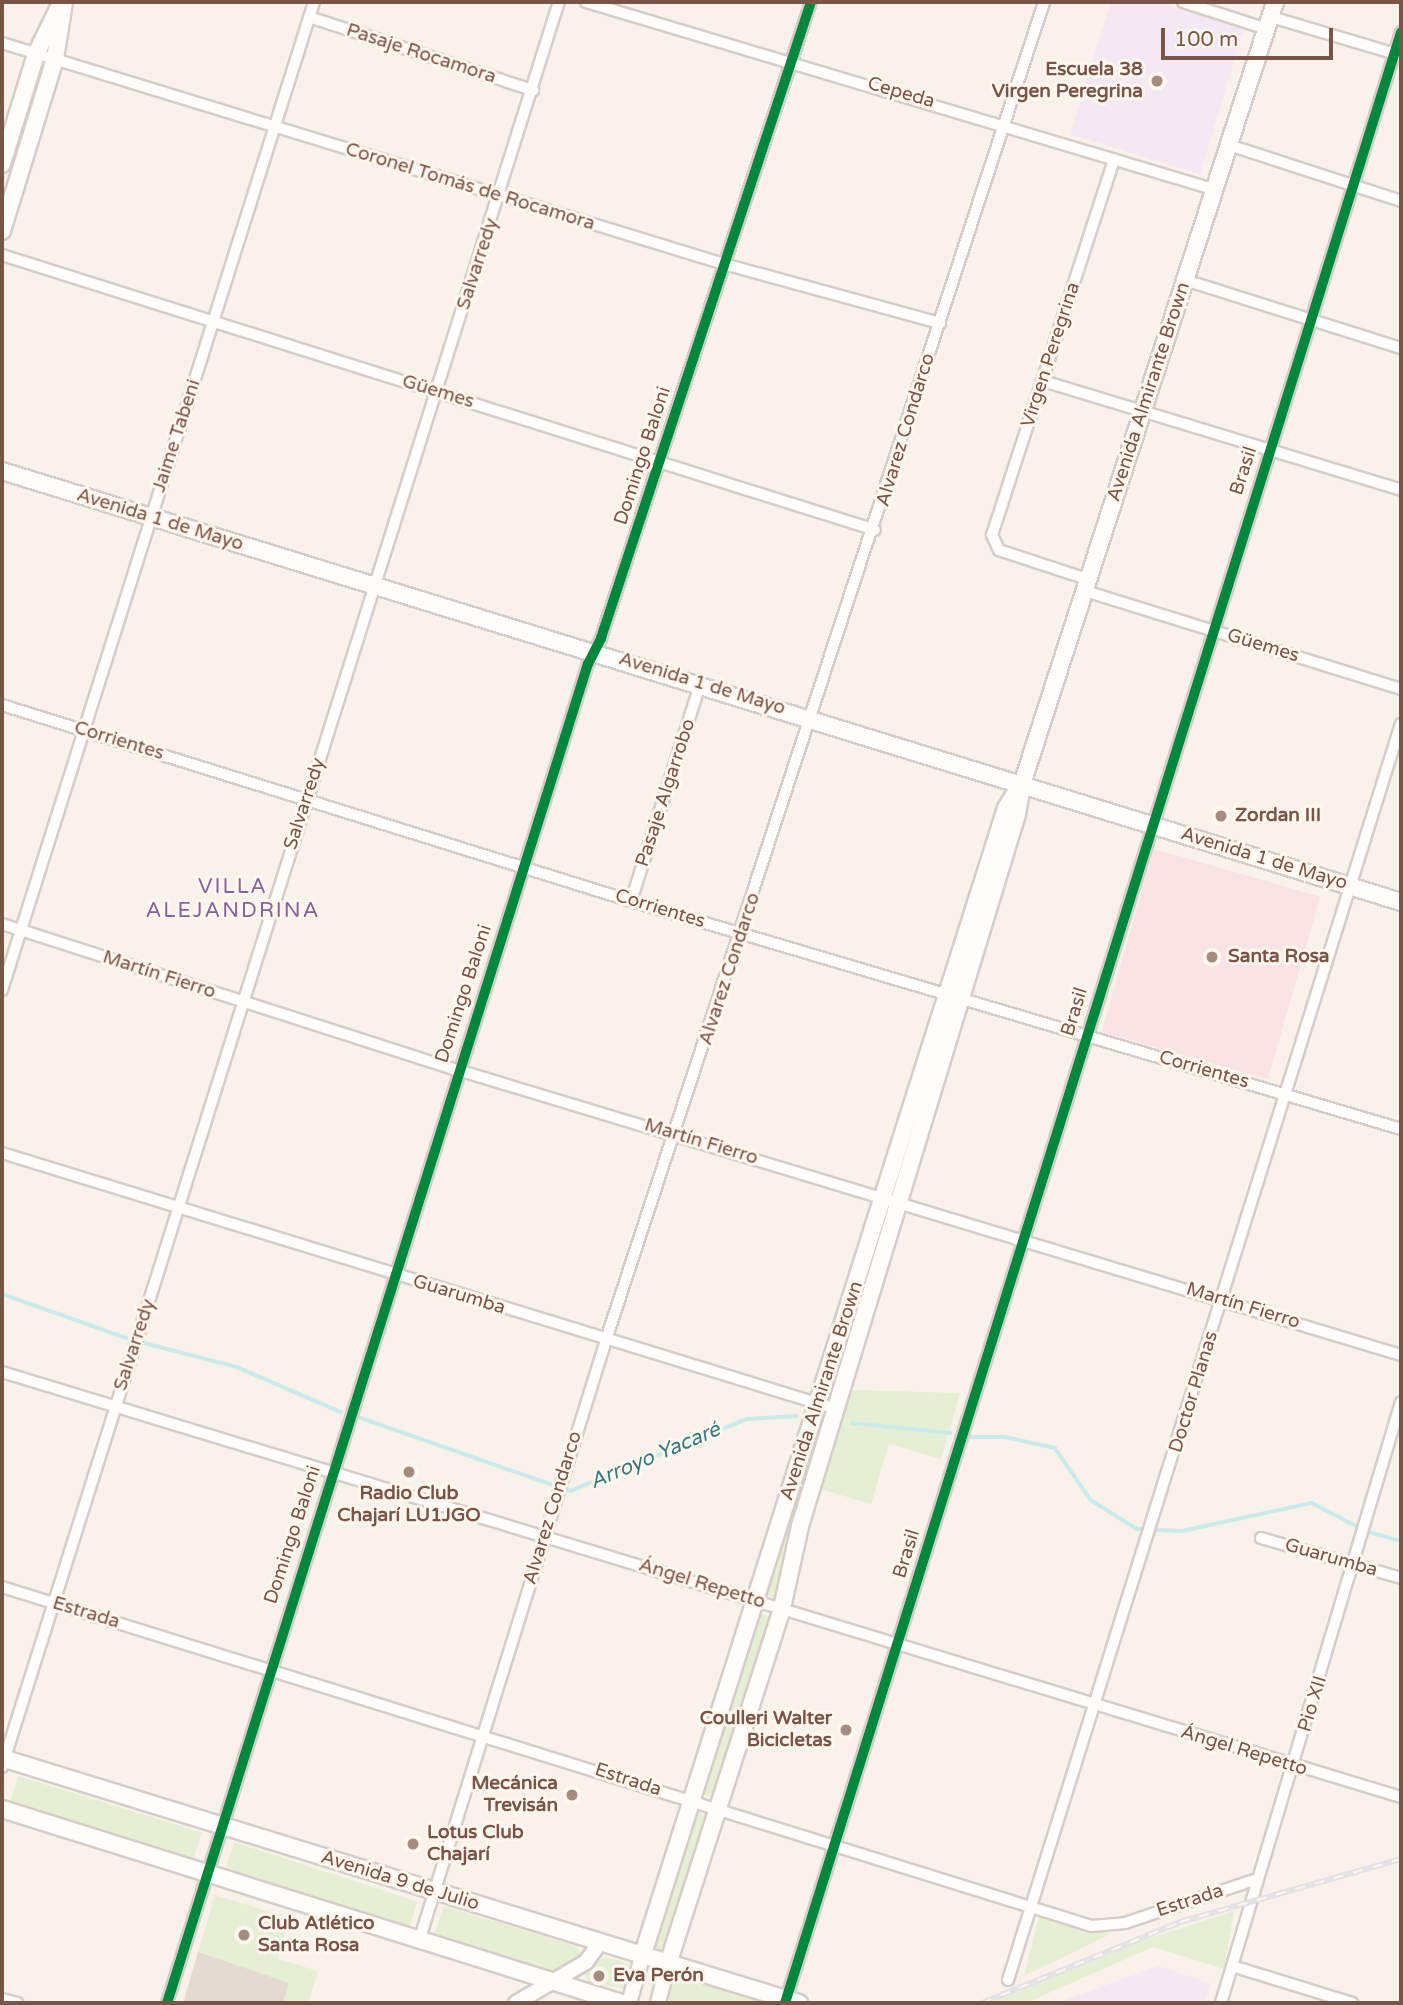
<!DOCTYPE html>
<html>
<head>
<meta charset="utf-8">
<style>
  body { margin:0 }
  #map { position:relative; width:1403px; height:2005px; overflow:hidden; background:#f8f2eb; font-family:"Varela Round",sans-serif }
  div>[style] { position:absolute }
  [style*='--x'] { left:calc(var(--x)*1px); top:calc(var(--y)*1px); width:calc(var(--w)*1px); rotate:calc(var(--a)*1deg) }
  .education>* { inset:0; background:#f3e9f3 }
  .medical>* { inset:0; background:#fae3e4; transform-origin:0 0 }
  .green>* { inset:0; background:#e6efd4; transform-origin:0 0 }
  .stream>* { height:3.5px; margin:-1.75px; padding:0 1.75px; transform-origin:1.75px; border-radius:1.75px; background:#cbeaea }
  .building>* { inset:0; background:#e5dad1 }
  .roads { filter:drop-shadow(2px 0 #d6cdc8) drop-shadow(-2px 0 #d6cdc8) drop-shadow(0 2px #d6cdc8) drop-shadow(0 -2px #d6cdc8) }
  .minor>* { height:10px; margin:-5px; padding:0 5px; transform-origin:5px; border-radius:5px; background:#fefdfc }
  .tertiary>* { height:14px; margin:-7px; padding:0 7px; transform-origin:7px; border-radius:7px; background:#fefdfc }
  .secondary>* { height:16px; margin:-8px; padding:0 8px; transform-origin:8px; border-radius:8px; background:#fefdfc }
  .rail>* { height:6px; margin-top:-3px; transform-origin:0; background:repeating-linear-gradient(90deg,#fff6ed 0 10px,#e4e2e5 0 20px); box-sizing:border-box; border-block:2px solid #e4e2e5 }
  .cycleway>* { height:10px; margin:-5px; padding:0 5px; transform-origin:5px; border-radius:5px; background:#00873e }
  .dots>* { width:19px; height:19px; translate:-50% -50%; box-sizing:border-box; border:4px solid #fff6ed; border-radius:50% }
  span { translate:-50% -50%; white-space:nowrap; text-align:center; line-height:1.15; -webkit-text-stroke:6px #fff6ed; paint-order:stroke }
  .street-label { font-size:19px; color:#795548 }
  .poi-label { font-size:19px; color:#795548; font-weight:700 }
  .right { translate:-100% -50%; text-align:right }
  .left { translate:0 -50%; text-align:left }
  .neighbourhood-label { font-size:21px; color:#85639d; letter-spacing:2px }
  .water-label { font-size:21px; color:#3a797f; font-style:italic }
  .frame { position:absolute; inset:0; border:4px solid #795548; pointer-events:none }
  .scale { position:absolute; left:1161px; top:28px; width:172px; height:32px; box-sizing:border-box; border:4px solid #795548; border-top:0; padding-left:9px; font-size:21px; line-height:24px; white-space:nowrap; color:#795548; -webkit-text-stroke:5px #fff6ed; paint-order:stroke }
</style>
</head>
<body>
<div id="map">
  <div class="education">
    <div style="clip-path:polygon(1111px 2px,1159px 2px,1244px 28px,1200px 174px,1070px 134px)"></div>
    <div style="clip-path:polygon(1158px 1966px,1210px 1983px,1204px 2003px,1057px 2003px)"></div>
  </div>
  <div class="medical">
    <div style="left:1154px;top:849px;width:173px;height:190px;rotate:16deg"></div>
  </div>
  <div class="green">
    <div style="clip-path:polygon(852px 1390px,960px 1393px,941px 1459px,889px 1444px,871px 1504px,817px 1488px)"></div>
    <div style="clip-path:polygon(818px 1421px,825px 1423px,775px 1598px,762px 1594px)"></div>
    <div style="left:756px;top:1612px;width:16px;height:190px;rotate:18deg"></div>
    <div style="left:18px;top:1776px;width:192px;height:27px;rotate:17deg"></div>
    <div style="clip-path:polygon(694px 1811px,711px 1817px,661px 1950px,653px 1947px)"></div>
    <div style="left:234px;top:1842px;width:193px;height:29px;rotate:18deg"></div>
    <div style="clip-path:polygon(215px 1895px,290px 1918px,278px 1959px,318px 1971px,308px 2003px,183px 2003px)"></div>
    <div style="clip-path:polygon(444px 1906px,576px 1946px,580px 1953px,576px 1962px,554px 1972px,434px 1934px)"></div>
    <div style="clip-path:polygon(1234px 1911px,1224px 1969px,1153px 1947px,1026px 2003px,990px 2003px,1098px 1955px)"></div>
    <div style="clip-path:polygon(1039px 1917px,1111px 1934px,1024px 1976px)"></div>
    <div style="clip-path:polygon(606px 1957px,629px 1964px,624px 1989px,587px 1982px,584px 1969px)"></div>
    <div style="clip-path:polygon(675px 1976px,777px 2002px,667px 2003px)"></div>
  </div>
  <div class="stream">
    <div style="--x:2;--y:1294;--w:132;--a:19.5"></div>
    <div style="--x:144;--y:1343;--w:96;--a:14.5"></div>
    <div style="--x:237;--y:1367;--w:113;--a:23.4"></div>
    <div style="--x:358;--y:1417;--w:225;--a:19.2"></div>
    <div style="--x:570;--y:1491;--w:191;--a:-22.1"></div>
    <div style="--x:747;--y:1419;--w:50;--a:-3.4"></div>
    <div style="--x:852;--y:1423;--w:99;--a:5.8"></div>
    <div style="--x:971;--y:1437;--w:34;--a:0"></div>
    <div style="--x:1005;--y:1437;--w:51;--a:12.4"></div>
    <div style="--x:1055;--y:1448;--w:63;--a:55.3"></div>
    <div style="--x:1091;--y:1500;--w:54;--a:32.2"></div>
    <div style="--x:1137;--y:1529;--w:45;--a:2.5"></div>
    <div style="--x:1182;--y:1531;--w:133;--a:-12.2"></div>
    <div style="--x:1312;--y:1503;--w:61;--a:27.4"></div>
    <div style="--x:1366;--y:1531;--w:36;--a:16"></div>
  </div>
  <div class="building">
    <div style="clip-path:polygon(198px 1952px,289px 1983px,283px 2003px,183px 2003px)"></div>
  </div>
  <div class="roads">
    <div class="minor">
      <div style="--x:586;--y:2;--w:654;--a:16.61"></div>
      <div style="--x:1183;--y:2;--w:88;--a:17.8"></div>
      <div style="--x:309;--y:17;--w:236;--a:18.1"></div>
      <div style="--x:1271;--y:17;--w:134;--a:16.5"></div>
      <div style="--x:2;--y:43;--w:755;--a:17.02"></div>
      <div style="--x:724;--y:264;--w:224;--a:15.3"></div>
      <div style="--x:1229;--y:145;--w:181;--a:18"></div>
      <div style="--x:2;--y:255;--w:915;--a:17.48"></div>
      <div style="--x:1185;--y:280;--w:226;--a:17.5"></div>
      <div style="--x:1043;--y:381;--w:374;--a:16.9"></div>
      <div style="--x:1090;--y:580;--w:96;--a:-161.8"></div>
      <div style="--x:999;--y:550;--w:17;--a:-115"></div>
      <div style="--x:992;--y:535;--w:395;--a:-72"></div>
      <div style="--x:1085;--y:591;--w:331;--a:17.2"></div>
      <div style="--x:2;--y:705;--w:659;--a:17.31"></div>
      <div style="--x:631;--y:901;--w:803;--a:16.49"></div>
      <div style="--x:631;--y:901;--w:227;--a:-72.3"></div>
      <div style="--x:2;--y:924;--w:479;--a:17.8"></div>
      <div style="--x:458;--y:1070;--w:985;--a:16.82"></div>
      <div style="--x:2;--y:990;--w:1036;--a:-72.47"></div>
      <div style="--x:2;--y:1153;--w:872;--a:17.06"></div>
      <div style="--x:2;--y:1372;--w:1462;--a:16.9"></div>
      <div style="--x:1261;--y:1538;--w:146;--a:15.9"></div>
      <div style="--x:2;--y:1587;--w:1141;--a:17.28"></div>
      <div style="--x:1092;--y:1926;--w:33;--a:-5"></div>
      <div style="--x:1125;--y:1923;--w:136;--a:-18.4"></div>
      <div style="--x:2;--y:1767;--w:1851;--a:-72.49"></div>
      <div style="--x:420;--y:1938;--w:626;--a:-72.72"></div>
      <div style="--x:606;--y:1340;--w:1408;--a:-71.87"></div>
      <div style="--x:1232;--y:1966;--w:126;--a:17.1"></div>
      <div style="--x:1008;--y:1980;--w:1316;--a:-72.63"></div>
      <div style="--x:2;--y:1999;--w:16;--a:15"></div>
      <div style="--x:167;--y:2003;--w:1404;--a:-72.55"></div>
      <div style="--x:588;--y:664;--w:29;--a:-63"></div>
      <div style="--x:601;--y:638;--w:670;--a:-71.73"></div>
      <div style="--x:785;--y:2003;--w:2065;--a:-72.64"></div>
      <div style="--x:1221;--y:2003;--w:627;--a:-73.33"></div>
    </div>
    <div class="tertiary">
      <div style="--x:516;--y:2003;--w:81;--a:-30.4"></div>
      <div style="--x:586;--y:1962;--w:22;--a:-54"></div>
      <div style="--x:629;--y:2003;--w:48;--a:-74.2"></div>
      <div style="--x:658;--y:2003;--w:37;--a:-76"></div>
    </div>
    <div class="secondary">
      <div style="--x:2;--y:164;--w:115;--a:-72.8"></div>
      <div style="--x:36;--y:54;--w:50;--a:-63.9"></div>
      <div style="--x:2;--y:231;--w:180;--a:-72.9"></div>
      <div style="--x:55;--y:59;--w:58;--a:-81"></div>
      <div style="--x:2;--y:471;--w:1464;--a:17.12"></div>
      <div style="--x:2;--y:1758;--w:834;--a:17.09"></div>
      <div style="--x:2;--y:1809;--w:650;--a:17.38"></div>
      <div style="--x:642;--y:1957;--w:1205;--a:-72.42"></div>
      <div style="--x:1006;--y:808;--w:22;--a:-58"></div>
      <div style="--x:667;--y:1967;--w:377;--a:-72.2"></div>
      <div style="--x:782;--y:1608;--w:84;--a:-77.6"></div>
      <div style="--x:800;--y:1526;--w:744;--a:-73.05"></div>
      <div style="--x:1017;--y:814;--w:34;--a:-80"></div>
      <div style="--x:1023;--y:781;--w:819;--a:-72.07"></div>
    </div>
  </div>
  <div class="rail">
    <div style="--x:982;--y:2003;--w:214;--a:-22.2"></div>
    <div style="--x:1180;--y:1922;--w:230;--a:-15.9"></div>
  </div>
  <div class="cycleway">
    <div style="--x:167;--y:2003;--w:1404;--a:-72.55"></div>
    <div style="--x:588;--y:664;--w:29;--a:-63"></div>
    <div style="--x:601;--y:638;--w:670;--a:-71.73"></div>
    <div style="--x:785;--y:2003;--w:2065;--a:-72.64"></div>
  </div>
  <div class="dots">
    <div style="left:1157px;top:81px;background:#a58c81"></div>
    <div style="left:1221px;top:816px;background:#a58c81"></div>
    <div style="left:1212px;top:957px;background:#a58c81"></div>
    <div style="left:409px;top:1472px;background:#a58c81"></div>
    <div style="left:846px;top:1730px;background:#a58c81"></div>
    <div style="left:572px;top:1795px;background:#a58c81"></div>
    <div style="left:413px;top:1844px;background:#a58c81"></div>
    <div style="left:244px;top:1935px;background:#a58c81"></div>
    <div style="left:599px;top:1976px;background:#a58c81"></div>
  </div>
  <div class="street-label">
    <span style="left:421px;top:54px;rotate:18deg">Pasaje Rocamora</span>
    <span style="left:901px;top:93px;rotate:16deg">Cepeda</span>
    <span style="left:470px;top:187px;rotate:17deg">Coronel Tomás de Rocamora</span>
    <span style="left:478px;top:264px;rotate:-72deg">Salvarredy</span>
    <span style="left:1051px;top:355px;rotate:-72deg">Virgen Peregrina</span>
    <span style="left:438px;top:392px;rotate:17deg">Güemes</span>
    <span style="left:1149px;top:392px;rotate:-72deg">Avenida Almirante Brown</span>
    <span style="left:906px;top:430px;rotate:-73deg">Alvarez Condarco</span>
    <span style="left:177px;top:436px;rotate:-72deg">Jaime Tabeni</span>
    <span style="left:643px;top:456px;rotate:-72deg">Domingo Baloni</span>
    <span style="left:1244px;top:471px;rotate:-72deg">Brasil</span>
    <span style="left:160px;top:520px;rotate:17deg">Avenida 1 de Mayo</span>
    <span style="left:1263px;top:646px;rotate:17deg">Güemes</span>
    <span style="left:702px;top:684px;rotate:17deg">Avenida 1 de Mayo</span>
    <span style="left:119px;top:741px;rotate:17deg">Corrientes</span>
    <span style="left:666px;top:793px;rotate:-72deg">Pasaje Algarrobo</span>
    <span style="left:305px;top:804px;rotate:-72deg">Salvarredy</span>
    <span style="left:1264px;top:859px;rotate:17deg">Avenida 1 de Mayo</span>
    <span style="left:660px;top:909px;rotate:17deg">Corrientes</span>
    <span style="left:730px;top:969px;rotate:-72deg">Alvarez Condarco</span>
    <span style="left:159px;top:975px;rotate:18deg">Martín Fierro</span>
    <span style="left:464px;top:994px;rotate:-72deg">Domingo Baloni</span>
    <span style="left:1075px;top:1012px;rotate:-73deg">Brasil</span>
    <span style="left:1204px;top:1070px;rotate:16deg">Corrientes</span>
    <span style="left:701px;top:1142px;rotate:17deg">Martín Fierro</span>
    <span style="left:459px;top:1295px;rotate:17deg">Guarumba</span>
    <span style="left:1243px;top:1306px;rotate:17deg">Martín Fierro</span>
    <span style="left:135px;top:1345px;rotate:-72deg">Salvarredy</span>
    <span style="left:822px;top:1391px;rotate:-72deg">Avenida Almirante Brown</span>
    <span style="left:1194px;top:1392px;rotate:-73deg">Doctor Planas</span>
    <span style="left:553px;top:1508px;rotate:-73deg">Alvarez Condarco</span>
    <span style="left:293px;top:1535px;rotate:-72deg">Domingo Baloni</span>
    <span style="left:907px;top:1554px;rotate:-73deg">Brasil</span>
    <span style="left:1331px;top:1558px;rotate:16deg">Guarumba</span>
    <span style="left:702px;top:1584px;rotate:17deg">Ángel Repetto</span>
    <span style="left:86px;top:1613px;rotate:17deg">Estrada</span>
    <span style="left:1313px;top:1704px;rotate:-73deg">Pio XII</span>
    <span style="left:1244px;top:1751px;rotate:17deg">Ángel Repetto</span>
    <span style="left:628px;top:1780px;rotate:18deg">Estrada</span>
    <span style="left:400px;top:1881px;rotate:17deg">Avenida 9 de Julio</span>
    <span style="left:1190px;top:1901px;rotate:-18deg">Estrada</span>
  </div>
  <div class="poi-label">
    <span class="right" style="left:1143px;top:81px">Escuela 38<br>Virgen Peregrina</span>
    <span class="left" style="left:1235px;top:816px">Zordan III</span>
    <span class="left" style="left:1228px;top:957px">Santa Rosa</span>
    <span style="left:409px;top:1505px">Radio Club<br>Chajarí LU1JGO</span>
    <span class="right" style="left:832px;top:1730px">Coulleri Walter<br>Bicicletas</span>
    <span class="right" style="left:558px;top:1795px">Mecánica<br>Trevisán</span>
    <span class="left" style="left:427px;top:1844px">Lotus Club<br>Chajarí</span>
    <span class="left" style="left:258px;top:1935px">Club Atlético<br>Santa Rosa</span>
    <span class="left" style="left:613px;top:1976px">Eva Perón</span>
  </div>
  <div class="neighbourhood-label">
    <span style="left:233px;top:899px">VILLA<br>ALEJANDRINA</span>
  </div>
  <div class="water-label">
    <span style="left:655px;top:1456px;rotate:-23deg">Arroyo Yacaré</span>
  </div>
  <div class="frame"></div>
  <div class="scale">100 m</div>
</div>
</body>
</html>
